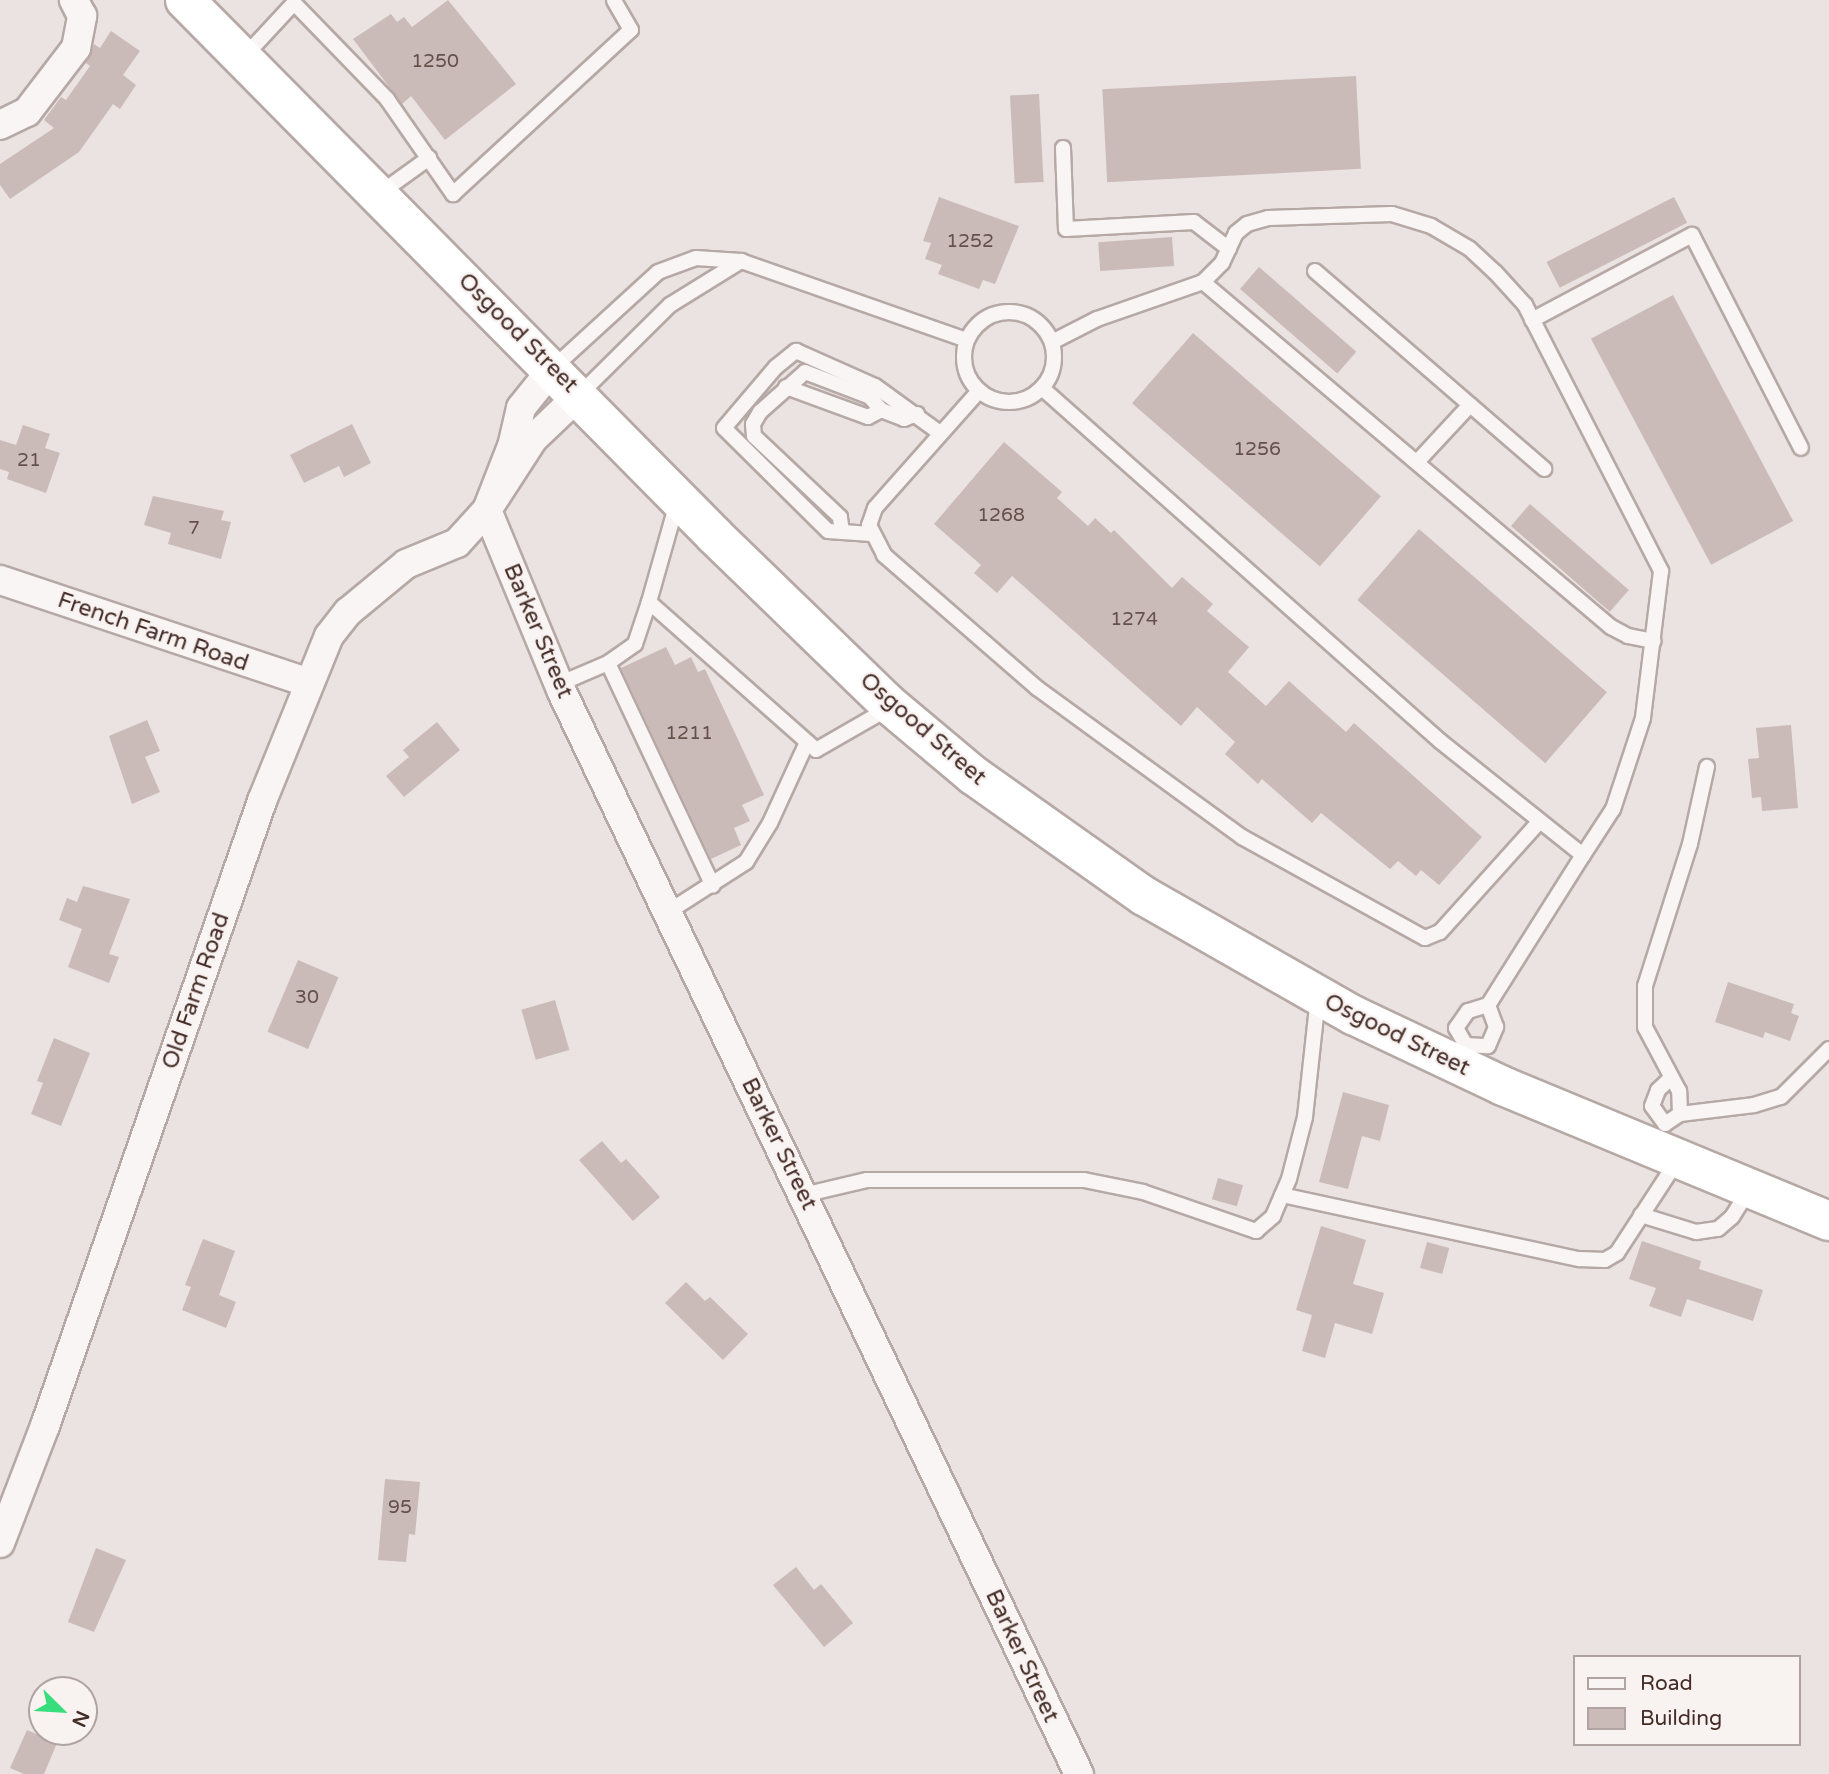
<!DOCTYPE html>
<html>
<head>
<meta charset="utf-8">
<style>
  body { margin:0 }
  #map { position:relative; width:1829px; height:1774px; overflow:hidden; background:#ebe3e1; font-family:"Varela Round",sans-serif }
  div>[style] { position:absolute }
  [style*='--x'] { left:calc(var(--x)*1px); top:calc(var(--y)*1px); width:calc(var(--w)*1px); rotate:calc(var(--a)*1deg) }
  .building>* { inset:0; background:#cabbb8; transform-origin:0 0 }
  .roads { filter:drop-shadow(2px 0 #b6a9a5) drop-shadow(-2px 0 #b6a9a5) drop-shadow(0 2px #b6a9a5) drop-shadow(0 -2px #b6a9a5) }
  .service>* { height:14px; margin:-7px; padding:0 7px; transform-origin:7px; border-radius:7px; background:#f9f5f4 }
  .service>.ring { margin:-7px; padding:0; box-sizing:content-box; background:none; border:14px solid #f9f5f4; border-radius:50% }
  .minor>* { height:28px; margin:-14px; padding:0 14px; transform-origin:14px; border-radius:14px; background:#f9f5f4 }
  .trunk>* { height:38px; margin:-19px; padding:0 19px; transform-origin:19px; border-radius:19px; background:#fff }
  span { translate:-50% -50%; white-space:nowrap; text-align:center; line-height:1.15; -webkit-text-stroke:5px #f8f2f1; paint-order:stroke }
  .number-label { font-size:19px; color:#66504b }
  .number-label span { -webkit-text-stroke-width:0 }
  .street-label { font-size:23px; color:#452d27 }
  .legend { position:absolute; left:1573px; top:1655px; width:228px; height:91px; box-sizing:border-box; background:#f8f2f1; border:2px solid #b0a3a0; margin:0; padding:9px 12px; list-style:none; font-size:21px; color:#452d27 }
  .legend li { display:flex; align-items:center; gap:14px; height:35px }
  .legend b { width:35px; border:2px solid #b0a3a0 }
  .north { position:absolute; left:28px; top:1676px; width:70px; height:70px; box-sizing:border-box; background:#f8f2f1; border:2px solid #b0a3a0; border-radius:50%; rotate:114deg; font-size:19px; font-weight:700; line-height:28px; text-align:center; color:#452d27 }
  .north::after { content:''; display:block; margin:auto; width:24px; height:32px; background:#39de7c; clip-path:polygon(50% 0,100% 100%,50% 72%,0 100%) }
</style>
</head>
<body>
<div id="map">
  <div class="building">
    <div style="clip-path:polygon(448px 0,516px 84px,445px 140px,411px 96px,402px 104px,353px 39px,391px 14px,397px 22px,404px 17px,412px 27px)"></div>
    <div style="clip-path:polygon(111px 31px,140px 51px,123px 75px,136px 85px,120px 109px,113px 104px,79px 152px,10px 199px,0 185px,0 164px,54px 128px,44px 120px,61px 97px,66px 100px,90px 66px,86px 63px,94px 44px,100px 48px)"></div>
    <div style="left:1356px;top:76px;width:93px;height:254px;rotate:87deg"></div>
    <div style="left:1039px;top:94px;width:88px;height:29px;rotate:87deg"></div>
    <div style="clip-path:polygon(939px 197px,1019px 226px,995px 284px,983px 280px,979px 289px,938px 274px,942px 265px,925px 259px,931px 243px,923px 241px)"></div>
    <div style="left:1674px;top:197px;width:29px;height:143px;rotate:63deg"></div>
    <div style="left:1172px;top:237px;width:29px;height:74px;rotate:86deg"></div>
    <div style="left:1259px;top:267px;width:129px;height:29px;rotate:41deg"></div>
    <div style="left:1673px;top:295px;width:256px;height:93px;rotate:62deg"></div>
    <div style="left:1193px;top:333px;width:249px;height:93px;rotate:41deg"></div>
    <div style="clip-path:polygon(352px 424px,371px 463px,344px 477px,339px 466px,304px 483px,290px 455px)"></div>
    <div style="clip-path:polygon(23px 425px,50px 434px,45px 448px,60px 453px,46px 493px,7px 479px,9px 472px,0 469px,0 440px,16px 445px)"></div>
    <div style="clip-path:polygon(1004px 442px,1062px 492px,1057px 498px,1088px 526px,1095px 518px,1111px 533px,1114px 530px,1172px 588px,1182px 577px,1213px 604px,1207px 611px,1249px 647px,1228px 672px,1266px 706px,1289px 681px,1346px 732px,1354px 723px,1482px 837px,1439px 885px,1421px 870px,1416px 876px,1398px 861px,1390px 869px,1321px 813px,1312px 823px,1262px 779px,1258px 784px,1225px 754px,1235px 742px,1197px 707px,1181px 726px,1012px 576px,997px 593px,974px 573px,981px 565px,934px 524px)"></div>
    <div style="clip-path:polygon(153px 496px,224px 511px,221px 520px,231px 522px,221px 559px,168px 544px,171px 533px,144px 525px)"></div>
    <div style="left:1530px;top:504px;width:131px;height:29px;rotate:41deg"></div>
    <div style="left:1419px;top:529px;width:249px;height:94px;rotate:41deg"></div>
    <div style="clip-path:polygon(666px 647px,675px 665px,691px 657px,698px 672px,705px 669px,764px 795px,742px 805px,750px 821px,734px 828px,741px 845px,711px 859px,621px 668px)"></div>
    <div style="clip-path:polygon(147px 720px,160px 751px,145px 757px,160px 792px,132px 804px,109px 736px)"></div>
    <div style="clip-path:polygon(437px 722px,460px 750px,404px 797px,386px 776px,409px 757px,403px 750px)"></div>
    <div style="clip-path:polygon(1791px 725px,1798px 808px,1762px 811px,1761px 797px,1752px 798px,1748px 759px,1759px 758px,1756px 728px)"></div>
    <div style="clip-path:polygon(83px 886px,130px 899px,109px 954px,119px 957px,109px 983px,68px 967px,82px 929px,59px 920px,67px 898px,77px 902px)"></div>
    <div style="left:298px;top:960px;width:44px;height:78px;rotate:23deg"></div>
    <div style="clip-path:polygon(1728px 982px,1794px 1004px,1791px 1013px,1799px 1016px,1790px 1041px,1765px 1032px,1763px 1038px,1715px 1022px)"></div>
    <div style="left:555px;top:1000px;width:52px;height:35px;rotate:74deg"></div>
    <div style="clip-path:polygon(54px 1038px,90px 1053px,61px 1126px,31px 1114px,43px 1083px,37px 1081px)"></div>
    <div style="clip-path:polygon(1343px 1092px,1389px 1105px,1380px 1141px,1362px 1136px,1348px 1189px,1319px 1182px)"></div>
    <div style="clip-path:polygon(602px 1141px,621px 1163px,626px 1159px,660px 1197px,633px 1221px,579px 1160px)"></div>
    <div style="left:1218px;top:1178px;width:26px;height:22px;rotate:16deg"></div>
    <div style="clip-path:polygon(1321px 1226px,1366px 1240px,1353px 1284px,1384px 1293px,1372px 1334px,1335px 1323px,1325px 1358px,1302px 1351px,1312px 1315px,1296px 1310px)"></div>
    <div style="clip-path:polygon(203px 1239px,235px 1251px,219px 1295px,236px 1302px,226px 1328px,182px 1310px,191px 1287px,185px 1285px)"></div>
    <div style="clip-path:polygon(1642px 1241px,1701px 1261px,1699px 1269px,1763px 1290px,1753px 1321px,1687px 1299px,1681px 1317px,1649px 1306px,1656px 1288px,1629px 1279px)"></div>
    <div style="left:1427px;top:1242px;width:23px;height:27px;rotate:15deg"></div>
    <div style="clip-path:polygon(686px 1282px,705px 1301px,710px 1297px,748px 1334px,723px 1360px,665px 1303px)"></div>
    <div style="clip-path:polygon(385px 1479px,420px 1482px,415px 1535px,409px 1534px,406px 1562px,378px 1560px)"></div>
    <div style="clip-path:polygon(96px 1548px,126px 1560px,94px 1632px,68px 1622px)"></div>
    <div style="clip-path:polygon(796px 1567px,814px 1590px,821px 1584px,853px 1623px,824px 1647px,773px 1585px)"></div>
    <div style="clip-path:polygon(27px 1730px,57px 1743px,44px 1774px,24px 1774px,10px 1768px)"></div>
  </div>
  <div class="roads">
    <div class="service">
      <div style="--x:243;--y:58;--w:75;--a:-47.2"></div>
      <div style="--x:294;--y:3;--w:134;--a:45.9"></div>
      <div style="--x:387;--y:99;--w:116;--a:55.2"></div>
      <div style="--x:453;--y:194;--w:242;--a:-42.7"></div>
      <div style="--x:631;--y:30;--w:34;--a:-120"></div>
      <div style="--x:1063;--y:148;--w:81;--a:87.9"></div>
      <div style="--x:1066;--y:229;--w:128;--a:-3.1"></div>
      <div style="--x:1194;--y:222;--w:44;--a:37.6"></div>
      <div style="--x:379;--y:194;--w:62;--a:-35.8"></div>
      <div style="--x:1315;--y:271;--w:303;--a:40.8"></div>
      <div style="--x:1203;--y:282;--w:534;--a:40.22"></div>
      <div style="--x:1611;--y:627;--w:19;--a:28"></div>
      <div style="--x:1628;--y:636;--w:26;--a:11"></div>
      <div class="ring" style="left:964px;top:312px;width:76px;height:76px"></div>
      <div style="--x:1532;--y:320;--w:181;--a:-28"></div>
      <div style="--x:1692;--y:235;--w:239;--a:62.9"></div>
      <div style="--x:1052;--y:342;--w:51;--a:-27.1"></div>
      <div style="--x:1097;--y:319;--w:112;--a:-19.2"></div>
      <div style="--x:1203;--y:282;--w:27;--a:-45"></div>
      <div style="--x:1222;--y:263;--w:33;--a:-65"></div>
      <div style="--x:1236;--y:233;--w:14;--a:-39"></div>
      <div style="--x:1247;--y:224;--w:22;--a:-16"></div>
      <div style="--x:1268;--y:218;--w:124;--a:-1.8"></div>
      <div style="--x:1392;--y:214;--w:41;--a:17.1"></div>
      <div style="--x:1431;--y:226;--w:45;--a:30.5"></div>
      <div style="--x:1470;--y:249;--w:34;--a:43"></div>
      <div style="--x:1495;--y:272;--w:45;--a:47.7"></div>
      <div style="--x:1525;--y:305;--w:299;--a:62.9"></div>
      <div style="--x:1661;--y:571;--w:148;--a:97"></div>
      <div style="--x:1643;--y:718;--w:96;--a:108.2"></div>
      <div style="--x:1613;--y:809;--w:55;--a:123.1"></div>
      <div style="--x:553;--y:368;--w:142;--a:-42.4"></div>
      <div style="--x:658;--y:272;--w:40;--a:-20.2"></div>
      <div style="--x:696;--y:258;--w:45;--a:3.8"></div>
      <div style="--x:741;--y:261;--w:239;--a:19.3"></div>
      <div style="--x:786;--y:387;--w:87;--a:20.1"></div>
      <div style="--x:868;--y:417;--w:15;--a:-28"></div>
      <div style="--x:1042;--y:388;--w:532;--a:41.57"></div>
      <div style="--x:1440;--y:741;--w:183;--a:38.6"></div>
      <div style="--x:1583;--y:855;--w:178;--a:122.3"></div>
      <div style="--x:1488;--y:1005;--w:21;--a:163"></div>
      <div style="--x:1468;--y:1011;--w:21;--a:125"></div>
      <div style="--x:1456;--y:1028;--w:20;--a:60"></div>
      <div style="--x:978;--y:392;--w:155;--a:131.6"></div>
      <div style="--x:875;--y:508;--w:18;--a:109"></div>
      <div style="--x:869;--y:525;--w:34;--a:63"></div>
      <div style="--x:884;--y:555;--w:203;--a:41"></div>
      <div style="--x:1037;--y:688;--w:253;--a:36"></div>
      <div style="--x:1242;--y:837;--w:209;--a:28.9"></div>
      <div style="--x:1425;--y:938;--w:16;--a:-22"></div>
      <div style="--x:1440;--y:932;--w:149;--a:-48"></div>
      <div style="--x:579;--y:395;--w:128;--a:-44.7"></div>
      <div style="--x:670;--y:305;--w:84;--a:-31.8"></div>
      <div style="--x:1417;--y:462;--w:78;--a:-47.1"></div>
      <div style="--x:677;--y:503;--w:103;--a:105.8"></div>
      <div style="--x:649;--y:602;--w:223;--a:41.5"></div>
      <div style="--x:816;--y:750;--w:84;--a:-29.9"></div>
      <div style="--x:842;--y:532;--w:15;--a:-98"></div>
      <div style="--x:840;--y:517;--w:118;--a:-136.7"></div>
      <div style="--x:754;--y:436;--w:12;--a:-95"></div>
      <div style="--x:753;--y:424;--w:14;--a:-60"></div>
      <div style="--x:760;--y:412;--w:60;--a:-41.6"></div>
      <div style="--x:805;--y:372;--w:70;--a:21"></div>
      <div style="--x:870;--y:397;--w:17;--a:50"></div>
      <div style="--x:881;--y:410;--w:25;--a:21"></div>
      <div style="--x:904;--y:419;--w:14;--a:-21"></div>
      <div style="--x:871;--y:534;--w:43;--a:-176"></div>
      <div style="--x:828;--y:531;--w:146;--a:-135.3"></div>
      <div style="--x:724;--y:428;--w:80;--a:-49.6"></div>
      <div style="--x:776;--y:367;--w:26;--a:-39"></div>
      <div style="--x:796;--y:351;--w:86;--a:23.9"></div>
      <div style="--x:875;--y:386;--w:80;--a:35.9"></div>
      <div style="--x:608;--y:663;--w:246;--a:64.8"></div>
      <div style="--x:559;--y:684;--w:53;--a:-23.2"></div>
      <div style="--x:608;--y:663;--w:33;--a:-35"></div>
      <div style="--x:635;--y:644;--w:44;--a:-71.6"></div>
      <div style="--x:668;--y:912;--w:93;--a:-32.7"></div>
      <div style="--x:746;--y:862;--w:46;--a:-58.4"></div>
      <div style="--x:770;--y:823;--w:89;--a:-65.4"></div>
      <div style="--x:1466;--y:1045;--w:22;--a:3"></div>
      <div style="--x:1488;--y:1046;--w:21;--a:-67"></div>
      <div style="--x:1496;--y:1027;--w:23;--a:-110"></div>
      <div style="--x:1680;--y:1114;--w:75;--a:-6.9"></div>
      <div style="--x:1754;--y:1105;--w:28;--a:-17"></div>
      <div style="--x:1781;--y:1097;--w:68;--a:-45"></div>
      <div style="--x:1665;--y:1124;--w:18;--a:-34"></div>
      <div style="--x:1680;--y:1114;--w:23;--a:-92"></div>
      <div style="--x:1679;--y:1091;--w:72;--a:-118"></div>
      <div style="--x:1645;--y:1027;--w:41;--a:-90"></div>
      <div style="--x:1645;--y:986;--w:149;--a:-72.4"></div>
      <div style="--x:1690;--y:844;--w:79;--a:-77.6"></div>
      <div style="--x:1665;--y:1124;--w:22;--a:-126"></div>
      <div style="--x:1652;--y:1106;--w:17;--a:-69"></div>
      <div style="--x:1658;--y:1090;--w:16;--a:-43"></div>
      <div style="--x:803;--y:1195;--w:66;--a:-13.2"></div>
      <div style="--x:867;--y:1180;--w:217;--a:0"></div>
      <div style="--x:1084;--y:1180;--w:60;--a:11.5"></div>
      <div style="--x:1143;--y:1192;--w:120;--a:19"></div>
      <div style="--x:1256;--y:1231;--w:23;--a:-41"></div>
      <div style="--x:1273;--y:1216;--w:40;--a:-66.6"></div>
      <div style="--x:1289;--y:1179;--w:64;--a:-75.5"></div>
      <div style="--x:1305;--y:1117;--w:120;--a:-83.8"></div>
      <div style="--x:1282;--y:1195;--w:304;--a:12.2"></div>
      <div style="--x:1579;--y:1259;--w:26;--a:2"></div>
      <div style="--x:1605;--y:1260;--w:14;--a:-30"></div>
      <div style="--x:1617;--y:1253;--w:110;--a:-56.9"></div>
      <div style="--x:1641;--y:1215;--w:58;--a:17.2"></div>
      <div style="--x:1696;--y:1232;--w:22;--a:-8"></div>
      <div style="--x:1718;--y:1229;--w:18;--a:-41"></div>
      <div style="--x:1732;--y:1217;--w:31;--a:-58"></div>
    </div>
    <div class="minor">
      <div style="--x:0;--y:125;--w:30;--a:-26"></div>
      <div style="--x:27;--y:112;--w:81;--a:-52.6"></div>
      <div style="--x:76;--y:48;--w:33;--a:-79"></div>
      <div style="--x:82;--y:16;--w:18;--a:-117"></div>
      <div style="--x:553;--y:368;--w:51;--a:128.7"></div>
      <div style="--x:521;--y:408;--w:39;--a:103"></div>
      <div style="--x:512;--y:446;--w:69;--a:111.3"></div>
      <div style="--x:487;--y:510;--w:197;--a:67.6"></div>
      <div style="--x:562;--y:692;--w:1199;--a:64.46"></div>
      <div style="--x:0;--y:580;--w:324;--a:18.4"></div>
      <div style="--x:0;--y:1543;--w:125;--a:-69"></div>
      <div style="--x:45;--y:1426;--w:662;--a:-70.85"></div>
      <div style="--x:262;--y:801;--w:178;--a:-67.9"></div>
      <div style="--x:329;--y:636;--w:31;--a:-52"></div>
      <div style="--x:348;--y:612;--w:75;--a:-39.6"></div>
      <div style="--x:406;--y:564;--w:55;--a:-22.4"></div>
      <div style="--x:457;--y:543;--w:45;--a:-47.7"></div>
      <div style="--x:487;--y:510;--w:85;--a:-57.1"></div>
      <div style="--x:533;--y:439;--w:64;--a:-43.7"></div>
    </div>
    <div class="trunk">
      <div style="--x:185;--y:0;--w:754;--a:45.32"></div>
      <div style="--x:715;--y:536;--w:238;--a:44.1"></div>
      <div style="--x:886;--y:702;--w:114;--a:40"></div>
      <div style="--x:973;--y:775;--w:209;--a:35.3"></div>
      <div style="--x:1144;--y:896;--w:241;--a:29.7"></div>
      <div style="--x:1353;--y:1015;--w:166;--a:25.3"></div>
      <div style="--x:1503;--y:1086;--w:353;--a:22.5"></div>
    </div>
  </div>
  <div class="number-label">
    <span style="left:435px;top:62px">1250</span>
    <span style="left:970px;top:242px">1252</span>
    <span style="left:1257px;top:450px">1256</span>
    <span style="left:29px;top:461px">21</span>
    <span style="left:1001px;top:516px">1268</span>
    <span style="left:194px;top:529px">7</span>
    <span style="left:1134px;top:620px">1274</span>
    <span style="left:689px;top:734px">1211</span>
    <span style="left:307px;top:998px">30</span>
    <span style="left:400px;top:1508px">95</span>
  </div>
  <div class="street-label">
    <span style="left:518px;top:333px;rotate:45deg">Osgood Street</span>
    <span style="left:538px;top:631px;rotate:67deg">Barker Street</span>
    <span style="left:153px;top:632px;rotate:19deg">French Farm Road</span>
    <span style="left:923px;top:729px;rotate:41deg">Osgood Street</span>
    <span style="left:196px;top:991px;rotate:-71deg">Old Farm Road</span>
    <span style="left:1397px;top:1035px;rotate:26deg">Osgood Street</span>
    <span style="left:779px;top:1144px;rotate:64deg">Barker Street</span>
    <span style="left:1022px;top:1656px;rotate:65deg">Barker Street</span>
  </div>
  <ul class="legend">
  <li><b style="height:9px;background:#f9f5f4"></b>Road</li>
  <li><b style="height:19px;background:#cabbb8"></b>Building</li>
  </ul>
  <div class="north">N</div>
</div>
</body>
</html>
